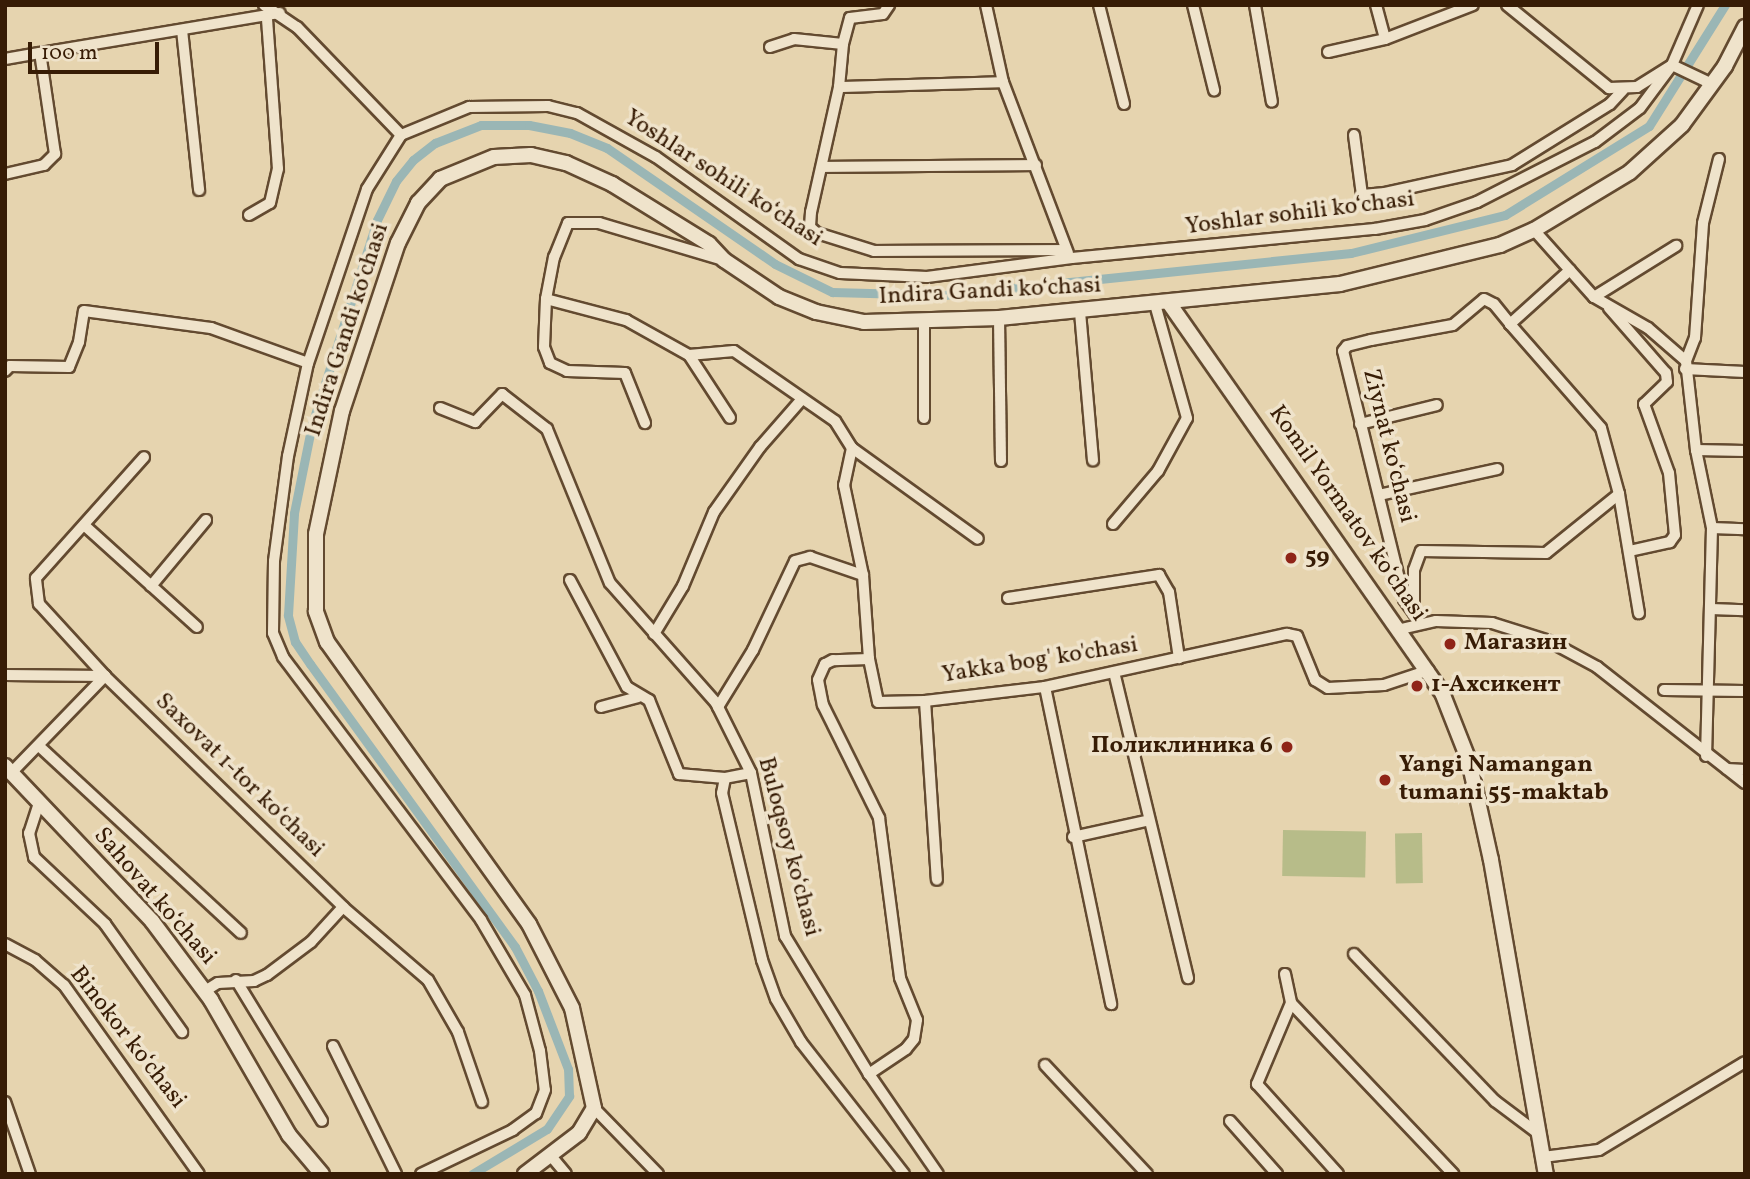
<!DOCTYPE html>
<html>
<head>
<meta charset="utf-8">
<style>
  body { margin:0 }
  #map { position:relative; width:1750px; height:1179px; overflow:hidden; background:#e6d4af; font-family:Vollkorn,serif }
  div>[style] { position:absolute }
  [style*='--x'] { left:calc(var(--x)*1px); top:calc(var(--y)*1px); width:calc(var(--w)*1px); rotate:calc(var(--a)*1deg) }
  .green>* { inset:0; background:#b7bc89; transform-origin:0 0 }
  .canal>* { height:9px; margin:-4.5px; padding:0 4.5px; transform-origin:4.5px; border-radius:4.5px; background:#9ab6b5 }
  .roads { filter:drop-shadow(2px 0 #634a30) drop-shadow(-2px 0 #634a30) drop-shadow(0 2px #634a30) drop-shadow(0 -2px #634a30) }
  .street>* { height:10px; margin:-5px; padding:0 5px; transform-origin:5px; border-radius:5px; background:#efe3cb }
  .secondary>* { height:14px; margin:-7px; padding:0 7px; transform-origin:7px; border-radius:7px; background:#efe3cb }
  .dots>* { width:19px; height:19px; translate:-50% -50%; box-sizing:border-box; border:4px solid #efe3cb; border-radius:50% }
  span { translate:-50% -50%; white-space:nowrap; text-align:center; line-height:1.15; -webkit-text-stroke:7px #efe3cb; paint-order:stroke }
  .street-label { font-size:24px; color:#371c05 }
  .poi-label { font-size:24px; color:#371c05; font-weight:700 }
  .left { translate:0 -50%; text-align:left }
  .right { translate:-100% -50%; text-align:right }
  .frame { position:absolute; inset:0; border:7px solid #371c05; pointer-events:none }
  .scale { position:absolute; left:28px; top:42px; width:131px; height:32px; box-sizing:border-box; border:4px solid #371c05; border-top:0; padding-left:9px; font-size:21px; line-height:24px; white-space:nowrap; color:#371c05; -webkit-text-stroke:5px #efe3cb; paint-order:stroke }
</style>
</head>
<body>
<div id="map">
  <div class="green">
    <div style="left:1283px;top:830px;width:83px;height:46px;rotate:1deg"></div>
    <div style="left:1422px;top:833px;width:50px;height:27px;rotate:89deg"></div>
  </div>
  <div class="canal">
    <div style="--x:472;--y:1174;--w:87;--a:-31"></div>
    <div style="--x:547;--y:1129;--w:40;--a:-56"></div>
    <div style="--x:569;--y:1096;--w:27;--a:-92"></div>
    <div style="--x:568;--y:1069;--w:84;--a:-111"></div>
    <div style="--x:538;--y:991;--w:50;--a:-117.6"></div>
    <div style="--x:515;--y:947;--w:349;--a:-125.9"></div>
    <div style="--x:310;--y:664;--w:27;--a:-124"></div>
    <div style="--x:295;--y:642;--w:28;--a:-105"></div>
    <div style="--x:288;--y:615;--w:102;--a:-86.6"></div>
    <div style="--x:294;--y:513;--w:91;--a:-78.6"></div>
    <div style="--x:312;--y:424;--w:214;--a:-72.3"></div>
    <div style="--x:377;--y:220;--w:43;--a:-64"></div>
    <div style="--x:396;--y:181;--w:27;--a:-51"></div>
    <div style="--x:413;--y:160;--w:28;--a:-38"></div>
    <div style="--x:435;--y:143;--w:49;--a:-21.4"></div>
    <div style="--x:481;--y:125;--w:48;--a:0"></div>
    <div style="--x:529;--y:125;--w:42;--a:11"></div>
    <div style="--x:570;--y:133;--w:40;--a:22"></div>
    <div style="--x:607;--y:148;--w:204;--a:34.6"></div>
    <div style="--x:775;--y:264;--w:64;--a:26.2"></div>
    <div style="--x:832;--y:292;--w:112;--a:1.5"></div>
    <div style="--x:944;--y:295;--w:409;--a:-5.9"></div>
    <div style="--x:1351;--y:253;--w:159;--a:-13.9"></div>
    <div style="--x:1505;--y:215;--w:169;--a:-31.7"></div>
    <div style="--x:1649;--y:126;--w:143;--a:-57.9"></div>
  </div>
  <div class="roads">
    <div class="street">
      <div style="--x:264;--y:5;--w:40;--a:34"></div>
      <div style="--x:297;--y:27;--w:150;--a:46.1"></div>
      <div style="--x:401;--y:135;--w:64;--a:122.2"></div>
      <div style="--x:367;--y:189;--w:184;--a:108.7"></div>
      <div style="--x:308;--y:363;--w:95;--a:102.1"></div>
      <div style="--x:288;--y:456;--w:106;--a:97.6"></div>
      <div style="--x:274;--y:561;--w:72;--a:90.8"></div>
      <div style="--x:273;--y:633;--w:26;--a:67"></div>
      <div style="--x:283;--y:657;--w:329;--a:53"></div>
      <div style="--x:481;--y:920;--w:87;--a:59.6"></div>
      <div style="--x:525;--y:995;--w:58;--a:75"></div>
      <div style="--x:540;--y:1051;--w:39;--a:83"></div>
      <div style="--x:545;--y:1090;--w:25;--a:111"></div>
      <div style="--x:536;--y:1113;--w:29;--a:144"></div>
      <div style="--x:513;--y:1130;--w:102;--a:154.4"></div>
      <div style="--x:986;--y:5;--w:79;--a:77.6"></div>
      <div style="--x:1003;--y:82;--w:183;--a:69.2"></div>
      <div style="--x:1099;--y:5;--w:102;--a:75.8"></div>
      <div style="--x:1193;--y:5;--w:88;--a:76.1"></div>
      <div style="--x:1255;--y:5;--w:98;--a:80.1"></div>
      <div style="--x:1376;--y:5;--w:35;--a:75"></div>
      <div style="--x:1385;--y:39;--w:94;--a:-21.1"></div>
      <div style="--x:1507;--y:5;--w:132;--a:39.1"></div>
      <div style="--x:1609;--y:88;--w:28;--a:-2"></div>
      <div style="--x:1637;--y:87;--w:41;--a:-32.2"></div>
      <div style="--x:1672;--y:65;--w:44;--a:25.4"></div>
      <div style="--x:182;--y:30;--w:161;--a:83.9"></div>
      <div style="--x:843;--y:44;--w:27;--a:-75"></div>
      <div style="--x:850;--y:18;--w:33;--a:-7"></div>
      <div style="--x:883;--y:14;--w:11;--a:-56"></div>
      <div style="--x:770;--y:47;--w:25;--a:-18"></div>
      <div style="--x:794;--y:39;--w:49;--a:5.8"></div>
      <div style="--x:843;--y:44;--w:43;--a:95.3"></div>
      <div style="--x:839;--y:87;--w:128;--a:102.6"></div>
      <div style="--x:811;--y:212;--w:15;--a:94"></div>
      <div style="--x:810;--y:227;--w:9;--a:41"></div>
      <div style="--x:817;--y:233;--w:60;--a:17.5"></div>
      <div style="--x:874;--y:251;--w:191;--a:-0.3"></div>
      <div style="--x:1328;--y:52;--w:58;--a:-12.8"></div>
      <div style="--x:5;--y:59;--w:36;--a:-10"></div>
      <div style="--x:839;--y:87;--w:164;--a:-1.7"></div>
      <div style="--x:401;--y:135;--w:74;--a:-22.4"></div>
      <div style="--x:469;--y:107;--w:79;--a:-0.7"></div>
      <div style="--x:548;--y:106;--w:30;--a:14"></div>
      <div style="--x:577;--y:113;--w:90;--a:29.1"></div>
      <div style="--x:656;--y:157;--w:176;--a:35.5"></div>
      <div style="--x:799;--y:259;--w:43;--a:18.9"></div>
      <div style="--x:840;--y:273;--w:87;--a:2.6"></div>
      <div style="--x:927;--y:277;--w:146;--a:-7.5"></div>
      <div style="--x:1072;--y:258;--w:304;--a:-5.5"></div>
      <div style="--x:1375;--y:229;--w:51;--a:-10.2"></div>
      <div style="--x:1425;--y:220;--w:55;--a:-19.1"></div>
      <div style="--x:1477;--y:202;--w:132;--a:-27"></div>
      <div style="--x:1595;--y:142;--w:56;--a:-37.1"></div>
      <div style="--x:1640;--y:108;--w:54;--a:-53.3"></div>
      <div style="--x:1672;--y:65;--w:65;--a:-66.6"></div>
      <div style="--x:1354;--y:135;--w:61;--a:82.4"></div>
      <div style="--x:1362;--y:195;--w:23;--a:-5"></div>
      <div style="--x:1385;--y:193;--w:130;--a:-12.4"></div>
      <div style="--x:1512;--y:165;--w:115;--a:-31.9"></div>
      <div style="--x:1610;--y:104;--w:19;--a:-47"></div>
      <div style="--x:822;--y:167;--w:214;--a:-0.5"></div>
      <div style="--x:5;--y:174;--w:40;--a:-13"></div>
      <div style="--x:44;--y:165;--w:16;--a:-45"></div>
      <div style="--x:55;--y:154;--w:102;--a:-98.4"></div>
      <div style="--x:40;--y:53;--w:243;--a:-9.5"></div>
      <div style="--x:249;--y:215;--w:24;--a:-30"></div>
      <div style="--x:270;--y:203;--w:35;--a:-77"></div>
      <div style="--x:278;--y:169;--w:151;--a:-94.2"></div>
      <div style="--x:1534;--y:230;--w:90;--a:48.2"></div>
      <div style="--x:1594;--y:297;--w:62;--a:29.9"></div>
      <div style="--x:1648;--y:328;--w:50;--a:41"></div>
      <div style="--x:1686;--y:361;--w:90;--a:83.6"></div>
      <div style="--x:1696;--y:450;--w:80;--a:78.4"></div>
      <div style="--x:1712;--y:528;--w:228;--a:91.5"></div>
      <div style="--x:723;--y:260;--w:129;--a:-163.4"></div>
      <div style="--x:599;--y:223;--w:31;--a:180"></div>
      <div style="--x:568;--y:223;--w:37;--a:112"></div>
      <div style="--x:554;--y:257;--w:43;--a:100.8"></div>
      <div style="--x:546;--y:299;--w:83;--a:14.7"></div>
      <div style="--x:626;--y:320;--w:72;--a:29.1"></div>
      <div style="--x:689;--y:355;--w:45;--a:-5.1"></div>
      <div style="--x:734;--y:351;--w:123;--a:34.7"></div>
      <div style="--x:835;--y:421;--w:32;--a:58"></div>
      <div style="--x:852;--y:448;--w:155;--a:35.8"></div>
      <div style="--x:1570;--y:270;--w:81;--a:138"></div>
      <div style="--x:1510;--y:324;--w:138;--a:48.8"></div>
      <div style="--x:1601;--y:428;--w:68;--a:74.7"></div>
      <div style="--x:1619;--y:494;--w:121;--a:80.5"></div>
      <div style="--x:1594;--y:297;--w:97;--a:-31.9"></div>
      <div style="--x:546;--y:299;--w:48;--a:92.4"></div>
      <div style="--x:544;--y:347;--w:17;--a:69"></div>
      <div style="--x:550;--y:363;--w:19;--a:25"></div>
      <div style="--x:567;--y:371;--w:58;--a:2"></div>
      <div style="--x:625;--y:373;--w:54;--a:68.2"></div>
      <div style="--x:1609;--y:308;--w:86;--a:48.8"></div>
      <div style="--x:1666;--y:373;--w:9;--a:84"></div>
      <div style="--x:1667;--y:382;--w:32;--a:136"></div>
      <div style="--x:1644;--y:404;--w:73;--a:70.1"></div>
      <div style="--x:1669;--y:473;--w:62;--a:84.5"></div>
      <div style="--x:1675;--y:535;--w:9;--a:126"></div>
      <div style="--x:1670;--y:542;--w:42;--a:167.6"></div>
      <div style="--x:1080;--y:312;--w:149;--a:85"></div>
      <div style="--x:999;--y:318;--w:143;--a:89.2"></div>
      <div style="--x:689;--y:355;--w:75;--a:56.9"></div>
      <div style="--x:1686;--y:361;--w:25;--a:-69"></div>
      <div style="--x:1695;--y:338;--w:115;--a:-86"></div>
      <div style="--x:1703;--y:223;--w:66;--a:-76"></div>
      <div style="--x:1685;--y:369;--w:60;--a:2.9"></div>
      <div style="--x:5;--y:371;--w:7;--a:-45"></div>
      <div style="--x:10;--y:366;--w:59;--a:1"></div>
      <div style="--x:69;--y:367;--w:27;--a:-68"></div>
      <div style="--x:79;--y:342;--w:31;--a:-81"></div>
      <div style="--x:84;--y:311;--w:128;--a:7.6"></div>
      <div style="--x:211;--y:328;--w:103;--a:19.8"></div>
      <div style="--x:440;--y:408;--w:38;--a:22"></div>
      <div style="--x:475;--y:422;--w:39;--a:-46"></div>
      <div style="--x:502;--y:394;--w:57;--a:37.9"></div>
      <div style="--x:547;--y:429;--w:166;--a:67.8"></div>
      <div style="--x:610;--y:583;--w:160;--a:48.5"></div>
      <div style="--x:716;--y:703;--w:78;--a:63.4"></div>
      <div style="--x:751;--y:773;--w:167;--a:78.2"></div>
      <div style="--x:785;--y:936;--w:162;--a:58.7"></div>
      <div style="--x:869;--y:1074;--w:121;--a:55.4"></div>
      <div style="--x:924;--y:418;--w:95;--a:-90"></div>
      <div style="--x:1360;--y:424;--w:79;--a:-13.9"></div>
      <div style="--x:852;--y:448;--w:38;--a:102"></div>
      <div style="--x:844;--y:485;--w:92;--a:78.1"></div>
      <div style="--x:863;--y:575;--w:84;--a:85.9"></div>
      <div style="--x:869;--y:659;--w:44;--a:78.2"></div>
      <div style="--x:878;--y:702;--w:47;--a:-1.2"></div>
      <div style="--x:925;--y:701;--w:121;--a:-6.7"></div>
      <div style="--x:1045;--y:687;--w:248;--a:-12.4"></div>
      <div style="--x:1287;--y:634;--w:10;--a:11"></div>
      <div style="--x:1297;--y:636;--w:48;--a:67.8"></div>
      <div style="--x:1315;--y:680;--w:15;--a:32"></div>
      <div style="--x:1328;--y:688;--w:56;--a:-3.1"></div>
      <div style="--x:1384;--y:685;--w:47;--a:-18.4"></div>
      <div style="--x:1696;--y:450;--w:49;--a:1.2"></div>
      <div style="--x:1379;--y:495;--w:121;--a:-12.4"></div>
      <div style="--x:1113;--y:524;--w:70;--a:-49.7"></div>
      <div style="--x:1158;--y:471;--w:60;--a:-61.3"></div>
      <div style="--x:1187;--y:418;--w:118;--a:-105.7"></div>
      <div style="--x:84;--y:525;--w:152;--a:42.1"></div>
      <div style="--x:1712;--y:528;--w:33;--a:2"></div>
      <div style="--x:570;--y:580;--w:121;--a:62"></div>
      <div style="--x:627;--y:687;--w:26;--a:31"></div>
      <div style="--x:649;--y:700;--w:80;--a:67.9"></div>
      <div style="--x:679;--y:774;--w:46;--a:5"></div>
      <div style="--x:151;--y:586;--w:86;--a:-50.2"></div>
      <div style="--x:1008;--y:598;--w:153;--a:-8.7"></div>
      <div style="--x:1159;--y:575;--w:20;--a:60"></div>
      <div style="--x:1169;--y:592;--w:67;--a:81.4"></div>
      <div style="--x:1711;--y:609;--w:34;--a:2"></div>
      <div style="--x:1414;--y:613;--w:17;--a:-126"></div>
      <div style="--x:1404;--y:599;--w:255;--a:-103.8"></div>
      <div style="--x:1343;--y:351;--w:6;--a:-51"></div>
      <div style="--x:1347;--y:346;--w:25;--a:-14"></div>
      <div style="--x:1371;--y:340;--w:83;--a:-10.4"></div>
      <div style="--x:1453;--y:325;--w:40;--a:-40"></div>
      <div style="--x:1484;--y:299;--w:11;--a:27"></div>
      <div style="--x:1494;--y:304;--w:26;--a:51"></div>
      <div style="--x:1414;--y:613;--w:43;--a:-90"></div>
      <div style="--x:1414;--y:570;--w:20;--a:-70"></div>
      <div style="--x:1421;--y:551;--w:125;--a:0.9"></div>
      <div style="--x:1546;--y:553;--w:94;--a:-38.9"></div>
      <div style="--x:1401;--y:629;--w:36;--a:-13"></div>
      <div style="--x:1436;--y:621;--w:56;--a:2"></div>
      <div style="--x:1492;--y:623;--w:60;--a:17.5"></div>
      <div style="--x:1549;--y:641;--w:55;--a:28.4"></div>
      <div style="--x:1597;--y:667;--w:188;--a:38.1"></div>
      <div style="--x:654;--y:634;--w:56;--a:-58.9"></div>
      <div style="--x:683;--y:586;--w:80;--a:-67.3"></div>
      <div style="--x:714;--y:512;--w:80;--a:-54.7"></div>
      <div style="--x:760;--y:447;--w:64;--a:-48.8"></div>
      <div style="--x:869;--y:659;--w:36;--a:178"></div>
      <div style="--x:833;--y:660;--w:9;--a:153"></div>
      <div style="--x:825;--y:664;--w:17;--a:114"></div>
      <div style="--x:818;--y:680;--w:25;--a:79"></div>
      <div style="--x:823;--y:705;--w:126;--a:63.6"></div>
      <div style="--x:879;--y:818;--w:161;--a:82.5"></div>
      <div style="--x:900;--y:978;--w:45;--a:68"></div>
      <div style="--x:917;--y:1020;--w:19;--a:99"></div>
      <div style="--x:914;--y:1039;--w:13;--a:129"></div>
      <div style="--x:906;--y:1049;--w:45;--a:146"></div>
      <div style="--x:1114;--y:672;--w:315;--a:76.4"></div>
      <div style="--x:5;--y:675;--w:100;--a:0.6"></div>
      <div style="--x:105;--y:676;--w:98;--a:-132.5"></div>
      <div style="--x:39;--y:604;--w:26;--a:-97"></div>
      <div style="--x:36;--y:578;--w:162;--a:-48.2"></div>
      <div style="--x:1045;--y:687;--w:324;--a:78.2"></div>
      <div style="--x:1664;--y:690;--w:81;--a:0.7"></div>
      <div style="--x:925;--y:701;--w:179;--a:86.2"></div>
      <div style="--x:601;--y:707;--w:38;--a:-15"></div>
      <div style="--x:718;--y:707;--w:67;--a:-58.4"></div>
      <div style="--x:753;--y:650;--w:98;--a:-64.7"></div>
      <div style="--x:795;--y:561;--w:16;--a:-15"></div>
      <div style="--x:810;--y:557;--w:56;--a:18.8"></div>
      <div style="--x:39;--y:746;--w:275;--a:42.8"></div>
      <div style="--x:1727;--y:769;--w:18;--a:3"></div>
      <div style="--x:12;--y:772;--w:134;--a:-45.9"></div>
      <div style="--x:105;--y:676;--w:332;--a:44.1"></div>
      <div style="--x:343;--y:907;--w:112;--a:40.7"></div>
      <div style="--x:428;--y:980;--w:60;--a:60"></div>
      <div style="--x:458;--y:1032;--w:74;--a:71.1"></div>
      <div style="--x:751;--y:773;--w:26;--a:169"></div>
      <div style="--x:725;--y:778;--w:15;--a:101"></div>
      <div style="--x:722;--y:793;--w:172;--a:76.5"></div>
      <div style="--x:762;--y:960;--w:41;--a:70.3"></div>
      <div style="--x:776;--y:999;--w:50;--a:59.8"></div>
      <div style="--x:801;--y:1042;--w:167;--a:52"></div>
      <div style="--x:39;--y:803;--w:32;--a:108"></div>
      <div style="--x:29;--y:833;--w:25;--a:78"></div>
      <div style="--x:34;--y:857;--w:98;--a:43.3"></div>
      <div style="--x:105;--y:924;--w:133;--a:54.5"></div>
      <div style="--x:1073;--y:837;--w:75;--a:-12.4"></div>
      <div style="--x:5;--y:944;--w:34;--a:28"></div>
      <div style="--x:35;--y:960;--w:38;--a:41"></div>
      <div style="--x:64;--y:985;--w:232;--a:54.5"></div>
      <div style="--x:1354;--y:954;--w:204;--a:46.2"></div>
      <div style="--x:1495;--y:1101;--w:55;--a:36.9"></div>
      <div style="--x:1285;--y:974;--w:30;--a:78"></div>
      <div style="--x:1291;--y:1003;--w:236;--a:46.5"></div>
      <div style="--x:236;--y:980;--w:165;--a:58.6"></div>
      <div style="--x:205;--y:991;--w:15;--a:-32"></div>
      <div style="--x:218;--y:983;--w:36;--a:-3"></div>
      <div style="--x:254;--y:981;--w:14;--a:-25"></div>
      <div style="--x:267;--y:975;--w:55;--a:-36.9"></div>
      <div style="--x:311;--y:942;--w:47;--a:-47.6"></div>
      <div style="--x:1291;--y:1003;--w:88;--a:112.8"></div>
      <div style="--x:1257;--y:1084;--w:121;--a:48"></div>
      <div style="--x:333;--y:1046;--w:143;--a:63.8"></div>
      <div style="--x:1045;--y:1065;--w:149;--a:46.9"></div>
      <div style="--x:5;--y:1102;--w:76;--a:70.9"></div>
      <div style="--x:594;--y:1108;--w:92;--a:45.9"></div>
      <div style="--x:1230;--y:1121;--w:71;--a:48.4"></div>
      <div style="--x:551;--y:1156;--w:23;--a:50"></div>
      <div style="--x:1543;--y:1157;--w:56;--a:-7.1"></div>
      <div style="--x:1599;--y:1150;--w:170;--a:-31.1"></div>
    </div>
    <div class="secondary">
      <div style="--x:1169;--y:303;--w:478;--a:55"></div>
      <div style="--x:1443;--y:695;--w:71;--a:68.5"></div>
      <div style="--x:1469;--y:761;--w:101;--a:77.5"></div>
      <div style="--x:1491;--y:860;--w:319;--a:80.1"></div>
      <div style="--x:5;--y:766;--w:214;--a:46.5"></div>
      <div style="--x:152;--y:921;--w:99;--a:53.2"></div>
      <div style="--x:211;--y:1000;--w:156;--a:60"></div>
      <div style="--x:289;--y:1135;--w:51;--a:49.8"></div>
      <div style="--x:525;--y:1174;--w:68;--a:-37.2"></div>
      <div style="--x:579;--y:1133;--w:29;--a:-59"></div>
      <div style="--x:594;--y:1108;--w:102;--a:-102.4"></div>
      <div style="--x:572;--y:1008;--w:94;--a:-117.1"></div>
      <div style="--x:529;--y:924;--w:347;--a:-125.6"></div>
      <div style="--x:327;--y:642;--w:33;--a:-110"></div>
      <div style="--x:316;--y:611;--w:77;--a:-90"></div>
      <div style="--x:316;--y:534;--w:126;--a:-78.1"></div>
      <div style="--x:342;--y:411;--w:177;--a:-71.6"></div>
      <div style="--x:398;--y:243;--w:45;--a:-63.4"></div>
      <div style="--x:418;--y:203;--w:33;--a:-47"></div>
      <div style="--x:440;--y:179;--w:58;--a:-22.2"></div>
      <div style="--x:494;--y:157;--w:37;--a:-3"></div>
      <div style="--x:531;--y:155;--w:36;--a:13"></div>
      <div style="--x:566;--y:163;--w:51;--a:24.5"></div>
      <div style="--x:612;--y:184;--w:114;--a:31.7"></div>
      <div style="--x:709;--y:244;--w:22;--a:47"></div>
      <div style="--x:724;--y:260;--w:66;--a:33.9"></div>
      <div style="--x:779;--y:297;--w:40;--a:22"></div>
      <div style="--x:816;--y:312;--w:49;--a:11.8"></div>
      <div style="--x:864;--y:322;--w:135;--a:-1.7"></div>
      <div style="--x:999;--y:318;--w:343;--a:-5.7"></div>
      <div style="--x:1340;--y:284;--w:165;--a:-13.7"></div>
      <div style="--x:1500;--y:245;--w:37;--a:-24"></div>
      <div style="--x:1534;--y:230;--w:112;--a:-31.1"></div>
      <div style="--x:1630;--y:172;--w:70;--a:-42.1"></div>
      <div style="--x:1682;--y:125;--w:73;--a:-53.9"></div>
      <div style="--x:1725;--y:66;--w:44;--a:-62.9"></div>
    </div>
  </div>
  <div class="dots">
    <div style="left:1291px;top:558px;background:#8f2418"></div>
    <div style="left:1450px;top:644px;background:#8f2418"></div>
    <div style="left:1417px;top:686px;background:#8f2418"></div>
    <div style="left:1287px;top:747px;background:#8f2418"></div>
    <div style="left:1385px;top:780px;background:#8f2418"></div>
  </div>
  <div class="street-label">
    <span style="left:723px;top:179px;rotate:33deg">Yoshlar sohili koʻchasi</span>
    <span style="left:1300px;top:214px;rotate:-7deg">Yoshlar sohili koʻchasi</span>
    <span style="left:990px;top:292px;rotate:-3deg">Indira Gandi koʻchasi</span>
    <span style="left:348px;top:330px;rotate:-72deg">Indira Gandi koʻchasi</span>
    <span style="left:1388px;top:446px;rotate:76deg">Ziynat koʻchasi</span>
    <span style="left:1347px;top:514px;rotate:55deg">Komil Yormatov koʻchasi</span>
    <span style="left:1040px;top:661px;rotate:-9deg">Yakka bog' ko'chasi</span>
    <span style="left:239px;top:776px;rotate:44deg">Saxovat 1-tor koʻchasi</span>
    <span style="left:788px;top:847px;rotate:75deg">Buloqsoy koʻchasi</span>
    <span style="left:154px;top:897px;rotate:49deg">Sahovat koʻchasi</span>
    <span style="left:127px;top:1038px;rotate:52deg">Binokor koʻchasi</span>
  </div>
  <div class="poi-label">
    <span class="left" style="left:1305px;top:558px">59</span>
    <span class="left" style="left:1464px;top:644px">Магазин</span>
    <span class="left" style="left:1431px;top:686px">1-Ахсикент</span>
    <span class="right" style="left:1273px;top:747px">Поликлиника 6</span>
    <span class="left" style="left:1399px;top:780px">Yangi Namangan<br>tumani 55-maktab</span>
  </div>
  <div class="frame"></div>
  <div class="scale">100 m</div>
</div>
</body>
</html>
